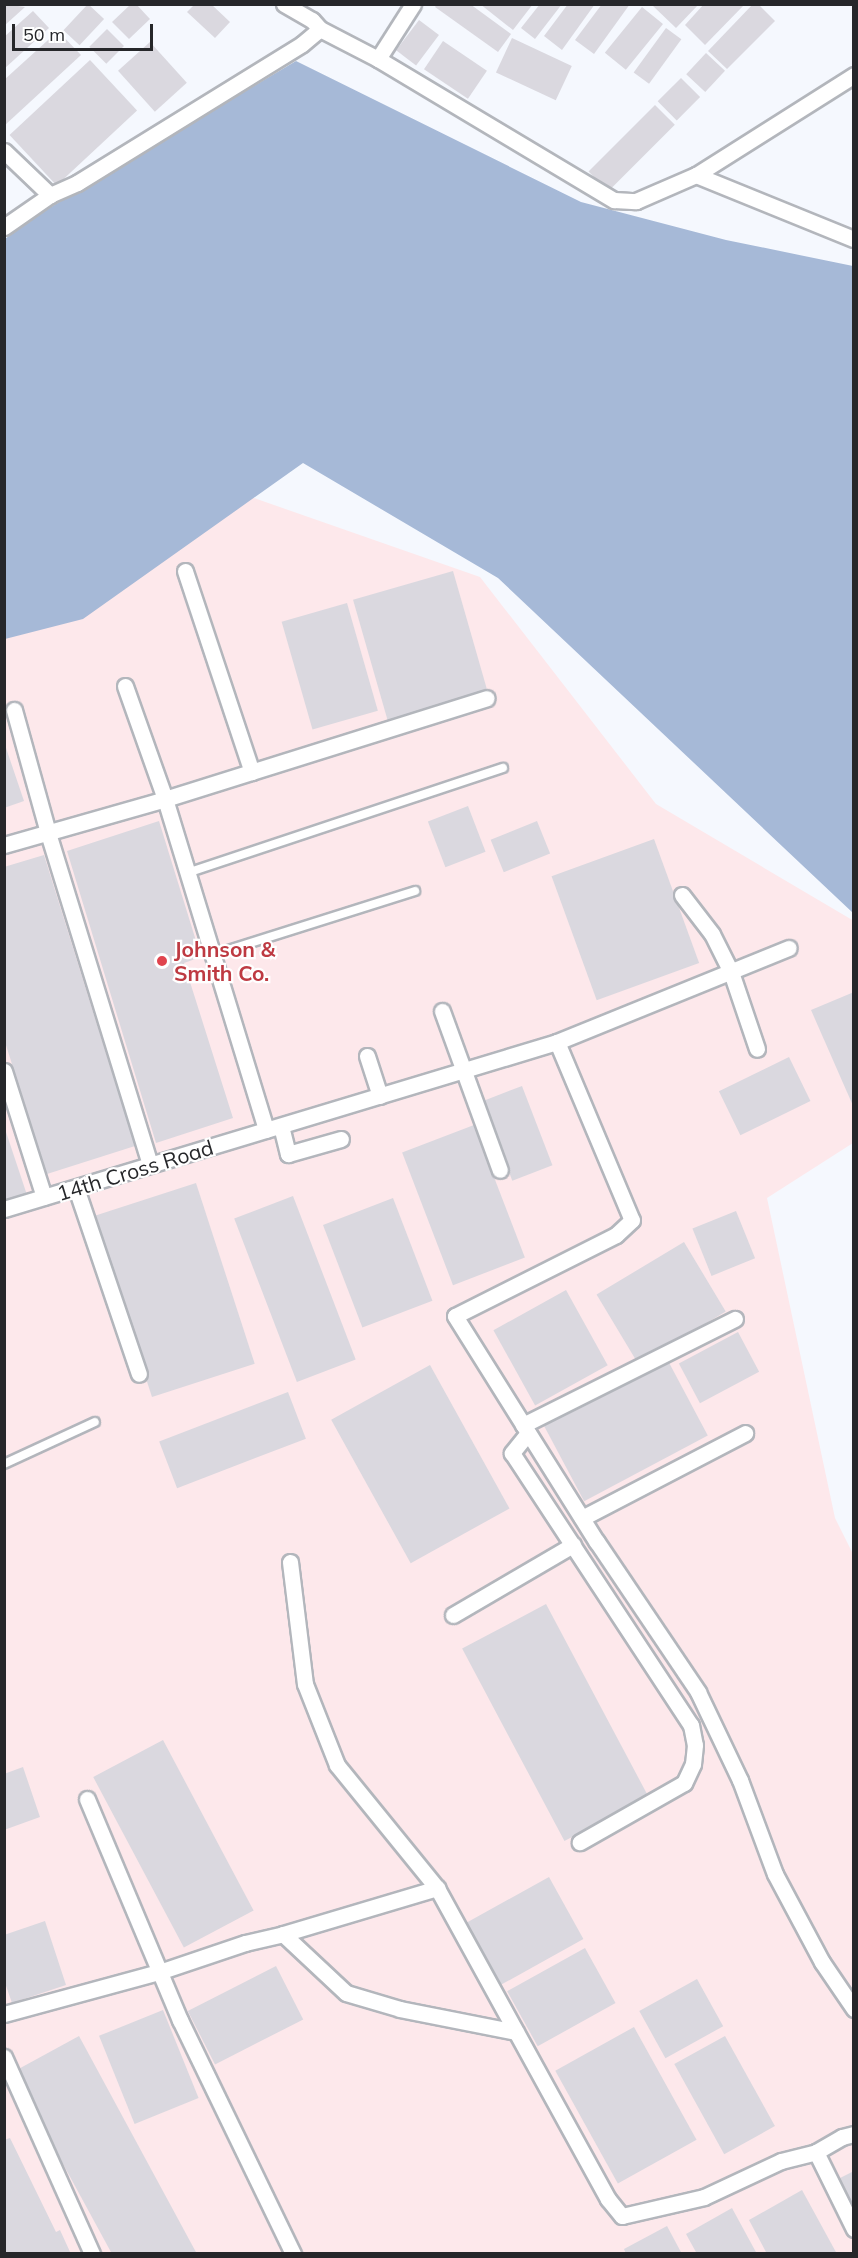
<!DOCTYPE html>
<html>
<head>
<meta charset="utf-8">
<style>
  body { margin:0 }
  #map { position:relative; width:858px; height:2258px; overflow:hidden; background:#f5f8fe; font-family:Mulish,sans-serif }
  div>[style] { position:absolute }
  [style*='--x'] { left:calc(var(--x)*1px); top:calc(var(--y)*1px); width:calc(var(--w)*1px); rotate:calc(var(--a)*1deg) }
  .commercial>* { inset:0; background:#fde8eb }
  .water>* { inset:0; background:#a6b9d7 }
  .building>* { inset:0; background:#dad8df; transform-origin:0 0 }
  .roads { filter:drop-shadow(2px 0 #b3b6bc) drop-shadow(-2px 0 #b3b6bc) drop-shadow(0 2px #b3b6bc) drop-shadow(0 -2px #b3b6bc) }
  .service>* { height:8px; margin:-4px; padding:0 4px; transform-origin:4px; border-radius:4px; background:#fff }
  .minor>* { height:15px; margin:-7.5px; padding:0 7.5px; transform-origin:7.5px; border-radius:7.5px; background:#fff }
  .dots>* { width:16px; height:16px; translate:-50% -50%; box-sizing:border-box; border:3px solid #fff; border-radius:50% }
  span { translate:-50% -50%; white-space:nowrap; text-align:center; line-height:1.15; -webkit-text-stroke:4.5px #fff; paint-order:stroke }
  .health-label { font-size:21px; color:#be3a42; font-weight:700 }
  .left { translate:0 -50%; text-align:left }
  .street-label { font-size:21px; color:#26272a }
  .frame { position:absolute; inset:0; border:6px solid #26272a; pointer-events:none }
  .scale { position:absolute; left:12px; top:24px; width:141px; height:27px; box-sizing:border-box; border:3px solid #26272a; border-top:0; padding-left:8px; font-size:18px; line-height:21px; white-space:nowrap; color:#26272a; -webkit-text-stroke:4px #fff; paint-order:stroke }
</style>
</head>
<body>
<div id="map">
  <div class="commercial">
    <div style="clip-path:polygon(5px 411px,480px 577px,656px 804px,854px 921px,853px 1143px,767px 1198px,835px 1518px,853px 1554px,853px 2253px,5px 2254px)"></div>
  </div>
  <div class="water">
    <div style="clip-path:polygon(296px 61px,581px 202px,726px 240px,853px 266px,853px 913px,498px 578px,303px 463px,83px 619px,5px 639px,5px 239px,31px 219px)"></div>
  </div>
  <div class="building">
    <div style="clip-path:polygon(4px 4px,25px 7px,4px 26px)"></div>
    <div style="left:88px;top:4px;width:22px;height:36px;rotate:43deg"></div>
    <div style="clip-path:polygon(131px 4px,136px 4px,150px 19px,129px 39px,112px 22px)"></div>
    <div style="clip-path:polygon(195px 4px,211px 4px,230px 22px,215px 38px,187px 12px)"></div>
    <div style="clip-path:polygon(437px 4px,470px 4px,511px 34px,498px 52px,435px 7px)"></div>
    <div style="clip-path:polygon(480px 4px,533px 4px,513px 30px)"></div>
    <div style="clip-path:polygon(540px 4px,562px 4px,535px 39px,521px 28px)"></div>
    <div style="clip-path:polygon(568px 4px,595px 4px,562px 50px,544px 36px)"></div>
    <div style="clip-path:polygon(602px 4px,630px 4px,594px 54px,575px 40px)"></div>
    <div style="clip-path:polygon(655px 4px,699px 4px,676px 28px,653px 6px)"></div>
    <div style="clip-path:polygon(704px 4px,745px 4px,705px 45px,685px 25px)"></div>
    <div style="clip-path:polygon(753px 4px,758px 4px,775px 21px,727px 69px,708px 51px)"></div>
    <div style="left:642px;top:7px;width:27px;height:59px;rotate:39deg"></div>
    <div style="clip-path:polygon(33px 11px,49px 28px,4px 69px,4px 37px)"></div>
    <div style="left:419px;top:20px;width:25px;height:38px;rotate:37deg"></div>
    <div style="left:666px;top:28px;width:19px;height:55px;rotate:36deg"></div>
    <div style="left:107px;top:29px;width:24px;height:25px;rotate:45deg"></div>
    <div style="clip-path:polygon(58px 31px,81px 55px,4px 126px,4px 80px)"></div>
    <div style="left:512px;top:38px;width:66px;height:38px;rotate:25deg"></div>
    <div style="left:443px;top:41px;width:53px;height:34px;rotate:34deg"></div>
    <div style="left:150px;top:42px;width:55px;height:43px;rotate:48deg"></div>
    <div style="left:706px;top:53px;width:26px;height:29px;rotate:43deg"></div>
    <div style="left:90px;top:60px;width:69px;height:110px;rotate:47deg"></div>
    <div style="left:681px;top:78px;width:27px;height:33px;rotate:45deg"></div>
    <div style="left:655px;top:105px;width:28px;height:94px;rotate:45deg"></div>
    <div style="left:453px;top:571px;width:127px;height:104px;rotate:74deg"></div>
    <div style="left:347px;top:603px;width:112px;height:68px;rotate:74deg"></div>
    <div style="clip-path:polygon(4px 742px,24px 801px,4px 808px)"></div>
    <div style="left:468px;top:806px;width:49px;height:43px;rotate:69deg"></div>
    <div style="clip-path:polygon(159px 821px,201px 957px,184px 963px,233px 1118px,156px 1143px,67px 851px)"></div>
    <div style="left:537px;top:821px;width:35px;height:50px;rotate:68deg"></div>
    <div style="left:654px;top:839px;width:132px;height:109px;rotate:70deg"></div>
    <div style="clip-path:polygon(44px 855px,135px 1146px,47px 1174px,4px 1039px,4px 867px)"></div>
    <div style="clip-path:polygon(854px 992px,854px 1108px,811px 1010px)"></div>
    <div style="left:789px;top:1057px;width:49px;height:78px;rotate:64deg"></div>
    <div style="left:522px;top:1086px;width:85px;height:43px;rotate:69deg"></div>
    <div style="left:474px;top:1125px;width:142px;height:77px;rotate:69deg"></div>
    <div style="clip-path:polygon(4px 1126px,27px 1195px,4px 1202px)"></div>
    <div style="left:196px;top:1183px;width:190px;height:108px;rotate:72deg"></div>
    <div style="left:293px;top:1196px;width:175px;height:63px;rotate:69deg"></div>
    <div style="left:393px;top:1198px;width:110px;height:75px;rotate:69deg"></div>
    <div style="left:736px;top:1211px;width:51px;height:47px;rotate:68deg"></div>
    <div style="left:684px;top:1242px;width:81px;height:102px;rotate:59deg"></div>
    <div style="left:566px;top:1290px;width:86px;height:83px;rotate:61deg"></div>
    <div style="left:738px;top:1332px;width:45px;height:67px;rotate:62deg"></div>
    <div style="left:666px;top:1357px;width:89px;height:140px;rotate:62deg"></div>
    <div style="left:430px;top:1365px;width:164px;height:113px;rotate:61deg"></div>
    <div style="left:288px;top:1392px;width:50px;height:138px;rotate:69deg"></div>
    <div style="left:546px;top:1604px;width:218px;height:95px;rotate:62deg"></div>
    <div style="left:163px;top:1740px;width:193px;height:79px;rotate:62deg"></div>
    <div style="clip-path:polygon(23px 1767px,40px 1817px,4px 1830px,4px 1774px)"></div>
    <div style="left:549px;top:1877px;width:71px;height:97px;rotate:61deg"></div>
    <div style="clip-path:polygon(45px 1921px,66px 1985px,12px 2003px,4px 1980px,4px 1935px)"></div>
    <div style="left:585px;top:1948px;width:63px;height:89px;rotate:61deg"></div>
    <div style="left:276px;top:1966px;width:60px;height:99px;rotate:63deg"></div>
    <div style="left:697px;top:1979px;width:54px;height:66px;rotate:61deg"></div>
    <div style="left:163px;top:2010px;width:95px;height:69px;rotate:68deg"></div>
    <div style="left:634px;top:2027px;width:129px;height:90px;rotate:61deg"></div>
    <div style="clip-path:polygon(79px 2036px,197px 2254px,112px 2254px,13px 2072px)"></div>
    <div style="left:725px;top:2036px;width:103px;height:58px;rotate:61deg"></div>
    <div style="clip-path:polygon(10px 2138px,56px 2232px,60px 2230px,71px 2254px,4px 2254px,4px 2140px)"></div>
    <div style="clip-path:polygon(854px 2171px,854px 2208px,838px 2179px)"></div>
    <div style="clip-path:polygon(802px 2190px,837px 2254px,767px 2254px,749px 2220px)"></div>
    <div style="clip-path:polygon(732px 2208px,757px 2254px,697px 2254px,686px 2234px)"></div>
    <div style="clip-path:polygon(667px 2226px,682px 2254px,626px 2254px,624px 2249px)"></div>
  </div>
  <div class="roads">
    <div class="service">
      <div style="--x:187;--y:873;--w:333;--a:-18.4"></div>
      <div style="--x:212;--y:955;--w:213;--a:-17.5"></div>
      <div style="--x:4;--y:1464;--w:100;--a:-24.8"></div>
    </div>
    <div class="minor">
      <div style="--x:284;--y:4;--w:32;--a:30"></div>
      <div style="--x:312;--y:20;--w:12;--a:48"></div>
      <div style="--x:320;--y:29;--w:65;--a:27.3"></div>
      <div style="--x:378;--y:59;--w:275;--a:30.9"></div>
      <div style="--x:614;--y:200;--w:22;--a:3"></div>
      <div style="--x:636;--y:201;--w:65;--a:-23.4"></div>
      <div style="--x:696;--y:175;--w:170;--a:22.1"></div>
      <div style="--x:378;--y:59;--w:65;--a:-57.5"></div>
      <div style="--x:4;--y:151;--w:64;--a:43.7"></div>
      <div style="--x:696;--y:175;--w:187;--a:-32.3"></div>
      <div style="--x:4;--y:227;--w:56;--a:-34.8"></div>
      <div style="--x:50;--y:195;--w:30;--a:-24"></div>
      <div style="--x:77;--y:183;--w:264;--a:-31.7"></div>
      <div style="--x:302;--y:44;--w:23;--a:-40"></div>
      <div style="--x:185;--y:571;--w:212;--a:71.6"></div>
      <div style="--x:125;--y:686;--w:120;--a:70.5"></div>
      <div style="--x:165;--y:799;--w:346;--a:73"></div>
      <div style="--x:14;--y:710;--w:128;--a:74.5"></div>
      <div style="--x:48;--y:833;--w:347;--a:72.9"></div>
      <div style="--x:4;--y:845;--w:167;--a:-15.9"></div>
      <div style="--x:165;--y:799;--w:337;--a:-17.4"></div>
      <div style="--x:682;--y:895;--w:49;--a:52.4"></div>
      <div style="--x:712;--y:934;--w:42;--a:63.4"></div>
      <div style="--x:731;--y:972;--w:81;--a:71.3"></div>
      <div style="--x:442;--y:1011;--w:169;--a:70"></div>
      <div style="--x:557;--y:1042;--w:193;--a:67.2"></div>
      <div style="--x:632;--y:1220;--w:22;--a:137"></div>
      <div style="--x:616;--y:1235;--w:180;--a:153.3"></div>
      <div style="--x:455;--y:1316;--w:267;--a:57.9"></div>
      <div style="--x:597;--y:1542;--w:181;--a:56"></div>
      <div style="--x:698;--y:1692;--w:98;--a:64.5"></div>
      <div style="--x:740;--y:1780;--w:100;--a:69.6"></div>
      <div style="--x:775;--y:1874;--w:100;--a:61.9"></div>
      <div style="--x:822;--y:1962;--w:57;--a:55.8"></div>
      <div style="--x:367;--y:1056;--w:42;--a:72"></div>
      <div style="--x:4;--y:1071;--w:132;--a:72.4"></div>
      <div style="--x:281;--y:1126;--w:29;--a:76"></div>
      <div style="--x:288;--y:1154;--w:55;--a:-15.8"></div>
      <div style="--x:76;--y:1188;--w:196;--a:71.3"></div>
      <div style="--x:4;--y:1209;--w:578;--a:-16.8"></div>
      <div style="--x:557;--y:1042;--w:250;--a:-22.1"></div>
      <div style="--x:523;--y:1425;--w:237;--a:-26.6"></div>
      <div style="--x:528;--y:1433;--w:26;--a:129"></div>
      <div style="--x:512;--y:1453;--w:326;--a:56.7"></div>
      <div style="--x:691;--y:1725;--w:20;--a:79"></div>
      <div style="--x:695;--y:1745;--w:19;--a:96"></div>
      <div style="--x:693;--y:1764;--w:21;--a:115"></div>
      <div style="--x:684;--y:1783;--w:120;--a:150.4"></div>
      <div style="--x:582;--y:1518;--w:184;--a:-27.5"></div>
      <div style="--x:290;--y:1562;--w:123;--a:83"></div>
      <div style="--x:305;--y:1684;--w:87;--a:68.4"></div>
      <div style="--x:337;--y:1765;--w:159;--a:50.9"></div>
      <div style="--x:437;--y:1888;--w:355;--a:61.2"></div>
      <div style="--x:608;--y:2199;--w:22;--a:51"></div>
      <div style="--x:622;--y:2216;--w:84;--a:-13"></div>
      <div style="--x:704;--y:2197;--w:85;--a:-25.1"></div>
      <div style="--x:781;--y:2161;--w:36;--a:-14"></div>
      <div style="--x:816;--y:2152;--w:30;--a:-30"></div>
      <div style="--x:842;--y:2137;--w:12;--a:-14"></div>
      <div style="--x:453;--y:1615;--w:139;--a:-30.3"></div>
      <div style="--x:87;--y:1799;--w:240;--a:67.2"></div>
      <div style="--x:180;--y:2020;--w:260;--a:64.2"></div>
      <div style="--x:283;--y:1934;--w:161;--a:-16.6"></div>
      <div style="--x:4;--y:2014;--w:164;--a:-15.2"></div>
      <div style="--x:162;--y:1971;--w:88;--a:-18.6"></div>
      <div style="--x:245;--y:1943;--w:39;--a:-13"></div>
      <div style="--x:283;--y:1934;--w:86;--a:43.1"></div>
      <div style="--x:346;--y:1993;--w:56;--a:16.5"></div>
      <div style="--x:400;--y:2009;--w:118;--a:11.2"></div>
      <div style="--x:4;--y:2057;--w:216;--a:65.9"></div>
      <div style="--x:816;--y:2152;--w:86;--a:63.7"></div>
    </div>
  </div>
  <div class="dots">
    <div style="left:162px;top:961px;background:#e0444e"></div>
  </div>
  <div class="health-label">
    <span class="left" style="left:174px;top:961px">Johnson &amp;<br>Smith Co.</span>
  </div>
  <div class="street-label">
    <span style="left:135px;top:1170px;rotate:-17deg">14th Cross Road</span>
  </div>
  <div class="frame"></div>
  <div class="scale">50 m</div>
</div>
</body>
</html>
